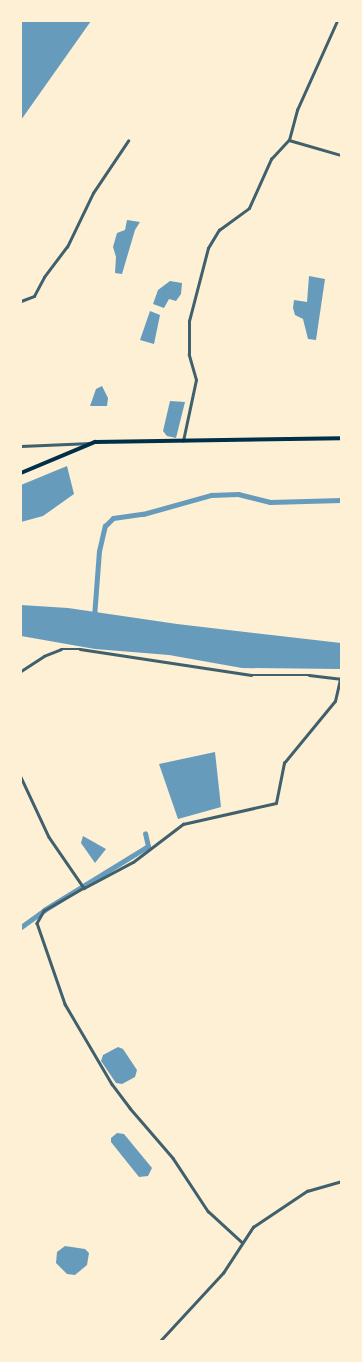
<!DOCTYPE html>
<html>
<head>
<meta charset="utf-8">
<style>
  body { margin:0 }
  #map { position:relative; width:362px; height:1362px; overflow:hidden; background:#fdf0d5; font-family:"Titillium Web",sans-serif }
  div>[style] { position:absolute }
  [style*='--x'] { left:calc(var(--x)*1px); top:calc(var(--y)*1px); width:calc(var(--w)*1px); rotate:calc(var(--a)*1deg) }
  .water>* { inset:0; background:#669bbc }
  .canal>* { height:5px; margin:-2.5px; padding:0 2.5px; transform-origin:2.5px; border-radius:2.5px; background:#669bbc }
  .minor>* { height:2.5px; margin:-1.25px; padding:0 1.25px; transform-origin:1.25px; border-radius:1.25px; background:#3f606c }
  .secondary>* { height:3.5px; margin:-1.75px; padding:0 1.75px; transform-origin:1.75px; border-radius:1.75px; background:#003049 }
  span { translate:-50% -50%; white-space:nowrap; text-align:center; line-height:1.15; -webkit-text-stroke:3.5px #fdf0d5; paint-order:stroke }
  .frame { position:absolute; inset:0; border:22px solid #fdf0d5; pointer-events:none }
</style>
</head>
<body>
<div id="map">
  <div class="water">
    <div style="clip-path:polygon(21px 21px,91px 21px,21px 120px)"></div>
    <div style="clip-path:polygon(127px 220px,140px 222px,135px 230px,122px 274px,115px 273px,116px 257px,113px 247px,117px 233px,125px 230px)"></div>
    <div style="clip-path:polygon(309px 276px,325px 279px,316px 340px,308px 339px,303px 319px,295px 315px,293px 308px,294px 300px,307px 302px)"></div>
    <div style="clip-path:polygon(170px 281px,182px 283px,181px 294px,176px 301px,169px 299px,164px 308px,153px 304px,158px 290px)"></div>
    <div style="clip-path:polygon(150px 311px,160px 315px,154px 344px,140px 340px)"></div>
    <div style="clip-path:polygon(102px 386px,108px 398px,107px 406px,90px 406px,96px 389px)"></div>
    <div style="clip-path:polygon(170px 401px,185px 402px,176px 438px,167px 436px,163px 431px)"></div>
    <div style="clip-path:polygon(67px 466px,74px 494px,43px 516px,21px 522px,21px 485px)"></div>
    <div style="clip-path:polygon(21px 605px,68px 608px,177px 624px,341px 643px,341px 669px,242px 668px,169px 655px,95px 649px,21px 636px)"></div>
    <div style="clip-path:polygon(215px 752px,221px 807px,178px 819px,159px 764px)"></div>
    <div style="clip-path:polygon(83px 836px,106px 849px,95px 863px,81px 843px)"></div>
    <div style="clip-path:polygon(118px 1047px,123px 1049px,137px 1070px,135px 1077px,122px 1084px,116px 1083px,101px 1061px,103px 1055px)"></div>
    <div style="clip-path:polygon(117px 1133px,124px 1134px,152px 1168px,148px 1176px,139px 1177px,111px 1142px,111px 1138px)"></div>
    <div style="clip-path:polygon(65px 1246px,85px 1249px,89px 1253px,87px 1265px,75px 1275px,67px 1274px,56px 1263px,57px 1252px)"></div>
  </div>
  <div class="canal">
    <div style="--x:94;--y:617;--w:66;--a:-85.7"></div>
    <div style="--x:99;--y:551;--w:26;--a:-77"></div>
    <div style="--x:105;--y:526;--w:11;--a:-45"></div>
    <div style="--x:113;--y:518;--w:30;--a:-8"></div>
    <div style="--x:143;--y:514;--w:71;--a:-15.6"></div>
    <div style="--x:211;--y:495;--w:27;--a:-2"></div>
    <div style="--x:238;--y:494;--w:33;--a:14"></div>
    <div style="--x:270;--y:502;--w:71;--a:-1.6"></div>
    <div style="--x:21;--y:927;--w:29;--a:-36"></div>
    <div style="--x:44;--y:910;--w:122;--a:-31.6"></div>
    <div style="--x:148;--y:846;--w:13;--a:-103"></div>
  </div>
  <div class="minor">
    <div style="--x:289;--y:140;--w:54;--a:16.1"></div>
    <div style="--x:21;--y:301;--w:14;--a:-21"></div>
    <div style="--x:34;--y:296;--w:21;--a:-62"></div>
    <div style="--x:44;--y:277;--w:38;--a:-53"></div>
    <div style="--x:67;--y:247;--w:60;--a:-64.3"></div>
    <div style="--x:93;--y:193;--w:63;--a:-56.1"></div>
    <div style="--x:183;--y:441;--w:62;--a:-78"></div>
    <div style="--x:196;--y:380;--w:26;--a:-106"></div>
    <div style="--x:189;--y:355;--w:34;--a:-90"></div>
    <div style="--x:189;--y:321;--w:75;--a:-75.4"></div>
    <div style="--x:208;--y:248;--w:21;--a:-59"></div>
    <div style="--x:219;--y:230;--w:37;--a:-36"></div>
    <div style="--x:249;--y:208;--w:54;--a:-65.8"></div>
    <div style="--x:271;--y:159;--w:26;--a:-47"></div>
    <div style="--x:289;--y:140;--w:31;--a:-75"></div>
    <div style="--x:297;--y:110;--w:98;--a:-65.8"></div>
    <div style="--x:21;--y:446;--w:70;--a:-2.5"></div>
    <div style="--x:21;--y:671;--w:27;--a:-33"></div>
    <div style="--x:44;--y:656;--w:18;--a:-22"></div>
    <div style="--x:61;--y:649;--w:19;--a:0"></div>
    <div style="--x:80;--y:649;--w:173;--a:8.6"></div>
    <div style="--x:251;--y:675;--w:58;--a:0"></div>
    <div style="--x:309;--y:675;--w:31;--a:7"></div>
    <div style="--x:21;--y:777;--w:66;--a:65"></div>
    <div style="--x:49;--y:837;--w:62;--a:55.5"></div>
    <div style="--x:84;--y:888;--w:46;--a:150.1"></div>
    <div style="--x:44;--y:911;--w:14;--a:120"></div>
    <div style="--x:37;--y:923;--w:86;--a:70.9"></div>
    <div style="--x:65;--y:1004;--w:93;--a:59.6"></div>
    <div style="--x:112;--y:1084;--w:30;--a:53"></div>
    <div style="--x:130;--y:1108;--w:66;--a:49.3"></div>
    <div style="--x:173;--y:1158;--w:64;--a:56.6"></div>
    <div style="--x:208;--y:1211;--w:46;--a:42.4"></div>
    <div style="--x:84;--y:888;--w:55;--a:-28"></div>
    <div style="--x:133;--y:862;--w:63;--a:-37.2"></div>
    <div style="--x:183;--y:824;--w:95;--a:-12.7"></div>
    <div style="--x:276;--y:803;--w:41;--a:-78.7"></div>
    <div style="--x:284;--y:763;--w:80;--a:-50.6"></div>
    <div style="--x:335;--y:701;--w:23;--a:-77"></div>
    <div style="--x:160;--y:1341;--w:93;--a:-47.2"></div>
    <div style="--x:223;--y:1273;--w:55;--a:-56.9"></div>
    <div style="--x:253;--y:1227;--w:65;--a:-33.7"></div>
    <div style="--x:307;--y:1191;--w:35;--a:-16"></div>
  </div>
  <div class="secondary">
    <div style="--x:21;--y:473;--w:80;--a:-22.7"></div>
    <div style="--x:95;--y:442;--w:246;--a:-0.9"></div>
  </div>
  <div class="frame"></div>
</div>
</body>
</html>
